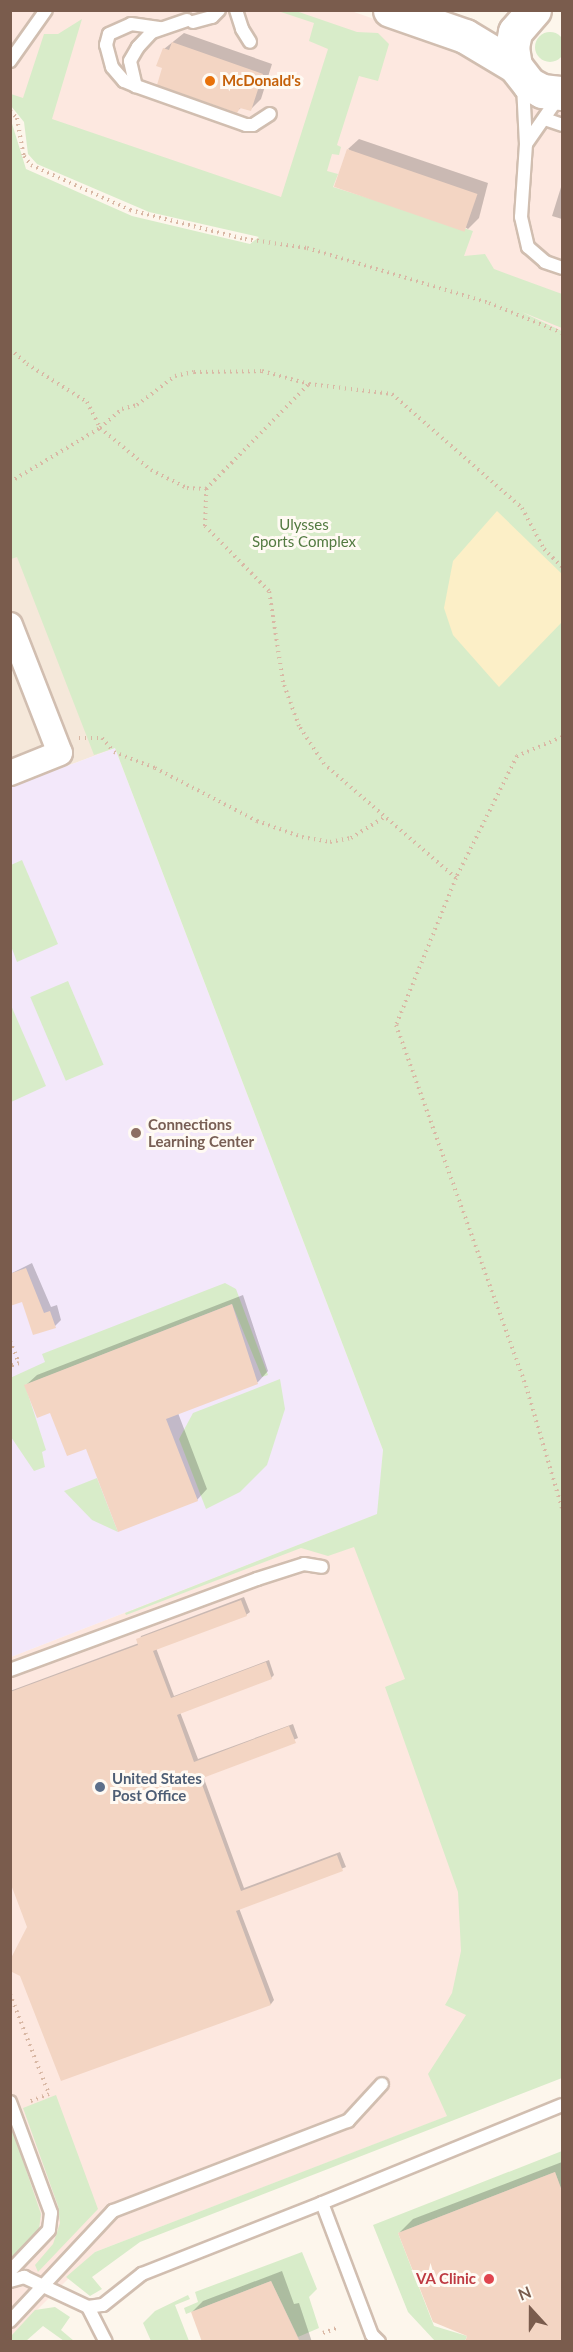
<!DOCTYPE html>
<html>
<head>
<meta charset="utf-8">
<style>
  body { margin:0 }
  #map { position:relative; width:573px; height:2352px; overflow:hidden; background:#fdf6ec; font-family:Lato,sans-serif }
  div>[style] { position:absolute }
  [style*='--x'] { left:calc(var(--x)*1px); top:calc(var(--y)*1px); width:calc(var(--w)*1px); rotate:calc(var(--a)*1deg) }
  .residential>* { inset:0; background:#f5e8da }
  .commercial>* { inset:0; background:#fde8e0 }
  .education>* { inset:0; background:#f3e8fa }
  .green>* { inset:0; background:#d8ecc9; transform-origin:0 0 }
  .round { border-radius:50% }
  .sand>* { inset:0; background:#fcefc7 }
  .shadow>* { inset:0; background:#0003 }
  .building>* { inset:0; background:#f3d5c3; transform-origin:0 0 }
  .path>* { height:4px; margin-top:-2px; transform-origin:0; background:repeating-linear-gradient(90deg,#d9b8a5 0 1.5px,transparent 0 6px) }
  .roads { filter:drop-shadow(2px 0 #d1beb0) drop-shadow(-2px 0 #d1beb0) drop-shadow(0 2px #d1beb0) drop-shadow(0 -2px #d1beb0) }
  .lane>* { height:12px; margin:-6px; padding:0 6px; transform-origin:6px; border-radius:6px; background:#fff }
  .street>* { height:24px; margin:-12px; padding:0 12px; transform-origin:12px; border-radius:12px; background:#fff }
  .secondary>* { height:33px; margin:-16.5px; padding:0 16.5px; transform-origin:16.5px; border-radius:16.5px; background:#fff }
  .dots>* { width:16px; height:16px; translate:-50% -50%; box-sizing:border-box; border:3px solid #fffaf3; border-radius:50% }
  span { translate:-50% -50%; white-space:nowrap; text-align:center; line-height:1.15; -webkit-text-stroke:6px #fffaf3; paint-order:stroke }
  .food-label { font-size:15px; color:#c56008; font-weight:700 }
  .left { translate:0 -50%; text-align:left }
  .park-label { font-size:15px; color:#537a41 }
  .education-label { font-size:15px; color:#785e54; font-weight:700 }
  .service-label { font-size:15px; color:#4e5e75; font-weight:700 }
  .health-label { font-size:15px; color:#be3a42; font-weight:700 }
  .right { translate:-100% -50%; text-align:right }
  .frame { position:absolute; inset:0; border:12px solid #7a5c4d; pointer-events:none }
  .north { position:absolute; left:501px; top:2280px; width:60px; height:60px; -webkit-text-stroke:4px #fffaf3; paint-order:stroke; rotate:339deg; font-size:16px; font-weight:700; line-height:24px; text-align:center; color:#7a5c4d }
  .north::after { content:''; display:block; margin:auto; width:21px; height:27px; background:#7a5c4d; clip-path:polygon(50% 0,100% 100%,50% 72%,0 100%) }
</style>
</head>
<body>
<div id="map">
  <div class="residential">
    <div style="clip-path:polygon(10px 497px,115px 748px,11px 787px,10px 787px)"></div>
  </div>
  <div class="commercial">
    <div style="clip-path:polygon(11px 11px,351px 11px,453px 46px,562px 105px,562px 331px,375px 241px,44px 124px,11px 100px)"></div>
    <div style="clip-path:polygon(378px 1514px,562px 2072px,95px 2252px,11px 2336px,11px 1657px)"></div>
  </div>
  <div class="education">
    <div style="clip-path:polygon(115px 748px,383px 1450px,378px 1514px,11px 1657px,11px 787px)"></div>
  </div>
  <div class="green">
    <div style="clip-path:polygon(278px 11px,296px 11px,357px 32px,378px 33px,389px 44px,378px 81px,359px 76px,337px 145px,341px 147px,339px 155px,332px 154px,327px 171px,338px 174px,333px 187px,473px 231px,464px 256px,485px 254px,494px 269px,562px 294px,562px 328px,522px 312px,562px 331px,562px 2078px,140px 2242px,92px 2277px,102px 2289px,90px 2296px,66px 2277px,95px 2252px,447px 2116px,428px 2074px,466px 2015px,445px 2005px,452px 1993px,461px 1951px,458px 1892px,385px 1687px,405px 1679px,354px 1547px,328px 1556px,301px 1548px,126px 1615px,125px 1613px,377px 1514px,383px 1450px,115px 748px,94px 755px,17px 557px,11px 559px,10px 117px,26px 169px,132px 216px,250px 244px,259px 237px,149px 212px,37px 164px,28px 154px,24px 122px,11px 106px,11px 94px,23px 98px,44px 34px,58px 34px,82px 19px,52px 119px,281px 197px,328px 49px,309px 41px,314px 23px)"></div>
    <div class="round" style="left:535px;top:32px;width:30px;height:30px"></div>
    <div style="clip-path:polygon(22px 860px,58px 944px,17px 962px,11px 946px,11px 865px)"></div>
    <div style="left:68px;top:981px;width:91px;height:41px;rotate:67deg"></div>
    <div style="clip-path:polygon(10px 1003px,46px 1086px,11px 1102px,10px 1102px)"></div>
    <div style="clip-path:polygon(225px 1283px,236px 1289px,268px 1375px,262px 1377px,232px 1304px,25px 1385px,46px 1450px,42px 1452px,45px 1467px,34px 1471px,11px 1437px,10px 1378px,45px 1362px,42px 1354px)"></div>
    <div style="clip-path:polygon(280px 1379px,285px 1409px,267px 1465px,240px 1492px,206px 1509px,179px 1439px,193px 1413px)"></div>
    <div style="clip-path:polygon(97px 1478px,118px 1532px,92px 1520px,64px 1491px)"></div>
    <div style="clip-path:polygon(56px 2095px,98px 2209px,38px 2272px,35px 2265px,53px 2244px,60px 2223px,58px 2206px,23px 2108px)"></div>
    <div style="clip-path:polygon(11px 2125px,41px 2214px,39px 2229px,11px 2262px)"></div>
    <div style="clip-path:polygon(562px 2151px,562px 2191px,555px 2172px,398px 2233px,434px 2326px,467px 2336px,465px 2341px,435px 2341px,408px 2312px,373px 2225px)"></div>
    <div style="clip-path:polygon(302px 2252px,317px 2289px,309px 2297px,319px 2328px,298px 2337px,271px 2281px,186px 2314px,184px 2308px,198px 2302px,195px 2292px)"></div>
    <div style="clip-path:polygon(188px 2295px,190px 2299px,175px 2305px,189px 2341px,151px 2341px,143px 2323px,155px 2311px)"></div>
    <div style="clip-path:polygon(55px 2307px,70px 2317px,61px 2330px,74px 2341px,64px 2341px,43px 2326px,26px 2341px,11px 2341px,11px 2336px,35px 2310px)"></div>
  </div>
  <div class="sand">
    <div style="clip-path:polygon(497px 511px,562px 574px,562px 622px,499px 687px,453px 635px,444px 608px,453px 561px)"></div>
  </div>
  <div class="shadow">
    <div style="clip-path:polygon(184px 33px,272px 64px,261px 99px,250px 110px,242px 107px,237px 111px,164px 67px,164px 49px)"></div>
    <div style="clip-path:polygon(359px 139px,488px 183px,479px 218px,468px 229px,348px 149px)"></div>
    <div style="clip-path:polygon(562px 184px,562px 219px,552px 216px)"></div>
    <div style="clip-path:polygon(32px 1263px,51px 1307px,57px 1305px,61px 1320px,55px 1326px,23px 1300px,10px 1305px,10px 1274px)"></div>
    <div style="clip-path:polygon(243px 1295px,268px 1371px,258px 1382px,178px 1413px,207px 1489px,197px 1500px,87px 1447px,26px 1385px,37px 1375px)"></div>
    <div style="clip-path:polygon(244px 1597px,250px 1612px,246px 1615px,156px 1648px,174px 1696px,269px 1660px,274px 1675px,271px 1678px,180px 1712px,198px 1759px,293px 1724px,298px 1738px,203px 1776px,244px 1888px,340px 1852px,346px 1867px,239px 1908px,274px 2000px,271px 2004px,62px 2079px,29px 1927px,10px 1878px,10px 1691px,139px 1643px,141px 1636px)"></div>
    <div style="clip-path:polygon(562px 2162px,562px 2342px,466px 2342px,469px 2335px,399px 2233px,413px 2219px)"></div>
    <div style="clip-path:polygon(282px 2271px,294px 2304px,299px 2303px,312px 2342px,203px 2342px,192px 2312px,203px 2301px)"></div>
  </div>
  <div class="building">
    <div style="clip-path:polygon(172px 42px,263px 74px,251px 111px,240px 108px,237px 113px,157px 85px,162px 68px,156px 66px,163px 48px,169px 50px)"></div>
    <div style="left:347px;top:149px;width:138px;height:40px;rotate:19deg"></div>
    <div style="clip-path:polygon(26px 1268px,44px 1313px,50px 1311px,56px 1328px,33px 1335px,22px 1302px,10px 1306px,12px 1273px)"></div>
    <div style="clip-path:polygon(232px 1304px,258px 1384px,166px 1419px,198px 1501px,118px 1532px,86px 1449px,67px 1456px,50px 1413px,37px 1418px,24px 1385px)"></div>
    <div style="clip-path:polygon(241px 1600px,247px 1616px,153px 1651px,171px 1698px,266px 1662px,272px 1679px,177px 1715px,194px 1762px,289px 1726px,296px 1743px,200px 1779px,241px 1891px,337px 1855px,343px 1871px,236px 1911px,271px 2005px,61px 2081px,20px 1976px,10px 1971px,10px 1960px,27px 1927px,10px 1882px,10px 1692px,138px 1645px,136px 1639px)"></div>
    <div style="clip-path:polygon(555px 2172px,562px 2191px,562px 2342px,465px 2342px,467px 2336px,433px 2322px,398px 2233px)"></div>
    <div style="clip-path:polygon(271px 2281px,300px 2342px,202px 2342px,191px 2312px)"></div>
  </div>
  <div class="path">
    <div style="--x:10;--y:111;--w:10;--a:45"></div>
    <div style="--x:17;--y:118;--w:39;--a:80"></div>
    <div style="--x:24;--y:156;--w:11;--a:52"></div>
    <div style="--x:31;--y:165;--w:109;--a:24.4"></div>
    <div style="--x:130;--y:210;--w:119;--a:14.2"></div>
    <div style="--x:245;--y:239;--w:63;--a:8.3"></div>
    <div style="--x:307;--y:248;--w:190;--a:16.8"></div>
    <div style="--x:489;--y:303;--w:79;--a:22.3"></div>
    <div style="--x:10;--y:349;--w:23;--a:41"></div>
    <div style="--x:27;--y:364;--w:71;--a:32.3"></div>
    <div style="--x:87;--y:402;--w:29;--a:63"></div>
    <div style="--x:100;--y:428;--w:66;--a:39.5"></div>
    <div style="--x:151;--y:470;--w:40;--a:26.6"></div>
    <div style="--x:187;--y:488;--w:19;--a:3"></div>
    <div style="--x:10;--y:482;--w:105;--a:-31"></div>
    <div style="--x:100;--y:428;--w:29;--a:-41"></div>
    <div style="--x:122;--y:409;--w:16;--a:-15"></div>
    <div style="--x:137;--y:405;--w:48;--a:-37.3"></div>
    <div style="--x:175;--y:376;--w:19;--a:-12"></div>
    <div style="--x:194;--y:372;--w:68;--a:-0.8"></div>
    <div style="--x:262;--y:371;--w:49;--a:15.5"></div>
    <div style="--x:562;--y:737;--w:49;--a:157.1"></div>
    <div style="--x:517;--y:756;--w:136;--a:116.6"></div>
    <div style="--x:456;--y:878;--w:159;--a:112.2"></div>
    <div style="--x:396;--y:1025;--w:384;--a:70.2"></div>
    <div style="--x:526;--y:1386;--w:127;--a:73.6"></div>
    <div style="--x:79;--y:738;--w:23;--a:0"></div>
    <div style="--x:102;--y:738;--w:18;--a:49"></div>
    <div style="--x:114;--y:752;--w:44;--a:21.3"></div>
    <div style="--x:155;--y:768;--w:115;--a:27.5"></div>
    <div style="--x:257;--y:821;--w:48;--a:19.6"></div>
    <div style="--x:302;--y:837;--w:28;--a:10"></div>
    <div style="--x:330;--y:842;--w:21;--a:-11"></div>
    <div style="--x:351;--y:838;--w:40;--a:-32"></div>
    <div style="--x:456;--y:878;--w:174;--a:-139.2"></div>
    <div style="--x:324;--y:764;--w:45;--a:-123.3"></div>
    <div style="--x:299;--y:726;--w:47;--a:-110"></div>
    <div style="--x:283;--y:682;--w:92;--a:-98.7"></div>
    <div style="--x:269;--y:591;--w:91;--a:-134.6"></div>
    <div style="--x:205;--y:526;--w:37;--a:-88"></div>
    <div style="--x:206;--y:489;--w:147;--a:-45.6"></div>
    <div style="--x:309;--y:384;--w:84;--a:6.9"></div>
    <div style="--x:392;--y:394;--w:173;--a:41.2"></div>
    <div style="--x:522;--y:508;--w:47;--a:61.8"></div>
    <div style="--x:544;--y:549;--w:25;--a:45"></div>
    <div style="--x:10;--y:1341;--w:24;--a:68"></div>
    <div style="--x:19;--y:1363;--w:9;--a:162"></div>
    <div style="--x:10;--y:1958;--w:1;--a:45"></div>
    <div style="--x:10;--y:1994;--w:107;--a:68.7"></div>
    <div style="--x:49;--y:2094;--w:22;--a:159"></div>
    <div style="--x:323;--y:2333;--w:15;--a:-20"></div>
  </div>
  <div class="roads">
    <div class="lane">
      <div style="--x:236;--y:10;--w:20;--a:72"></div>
      <div style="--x:242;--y:29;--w:15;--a:58"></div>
      <div style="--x:187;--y:20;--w:37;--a:161"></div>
      <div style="--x:152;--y:32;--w:21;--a:133"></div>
      <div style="--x:138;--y:47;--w:16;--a:120"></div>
      <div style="--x:130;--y:61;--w:26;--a:77"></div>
      <div style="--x:136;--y:86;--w:117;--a:19.5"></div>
      <div style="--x:246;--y:125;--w:7;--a:0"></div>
      <div style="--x:253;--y:125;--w:20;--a:-33"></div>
      <div style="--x:193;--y:22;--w:20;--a:-15"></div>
      <div style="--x:212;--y:17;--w:10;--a:-45"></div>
      <div style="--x:10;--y:61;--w:62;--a:-54.8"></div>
      <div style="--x:523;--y:85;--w:59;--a:87.1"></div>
      <div style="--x:526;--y:144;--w:73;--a:93.9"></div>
      <div style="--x:521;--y:217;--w:31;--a:77"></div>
      <div style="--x:528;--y:247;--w:23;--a:41"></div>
      <div style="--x:545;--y:262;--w:18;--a:19"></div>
      <div style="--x:136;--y:86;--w:13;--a:-157"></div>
      <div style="--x:124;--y:81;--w:18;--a:-131"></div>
      <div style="--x:112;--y:67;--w:23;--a:-105"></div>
      <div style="--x:106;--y:45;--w:11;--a:-75"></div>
      <div style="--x:109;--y:34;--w:24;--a:-24"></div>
      <div style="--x:131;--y:24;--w:30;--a:8"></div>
      <div style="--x:545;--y:119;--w:18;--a:19"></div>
      <div style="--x:526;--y:144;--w:60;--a:-55.2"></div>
      <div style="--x:10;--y:1670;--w:263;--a:-20.2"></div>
      <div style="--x:257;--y:1579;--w:49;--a:-17.7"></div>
      <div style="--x:304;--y:1564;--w:18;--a:9"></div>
      <div style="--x:10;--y:2102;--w:118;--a:69.7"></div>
      <div style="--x:51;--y:2213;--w:17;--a:97"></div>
      <div style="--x:49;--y:2230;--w:57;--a:133.6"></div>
      <div style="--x:322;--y:2203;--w:259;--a:-22.2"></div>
      <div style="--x:10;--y:2281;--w:15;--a:-16"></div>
      <div style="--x:24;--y:2277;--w:71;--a:25.1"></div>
      <div style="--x:88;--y:2307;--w:39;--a:63"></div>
      <div style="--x:88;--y:2307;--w:15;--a:-8"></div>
      <div style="--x:103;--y:2305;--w:50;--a:-38.5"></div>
      <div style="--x:142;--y:2274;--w:193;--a:-21.5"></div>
      <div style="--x:322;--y:2203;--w:141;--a:69.3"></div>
      <div style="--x:372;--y:2335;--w:10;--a:45"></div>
      <div style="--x:10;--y:2321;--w:151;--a:-46.9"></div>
      <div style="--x:113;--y:2211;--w:252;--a:-21"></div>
      <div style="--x:348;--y:2121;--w:50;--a:-47.4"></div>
    </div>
    <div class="street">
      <div style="--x:10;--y:625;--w:137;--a:68.7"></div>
      <div style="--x:60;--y:753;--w:54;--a:158.2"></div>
    </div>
    <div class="secondary">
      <div style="--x:390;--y:10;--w:79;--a:19.1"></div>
      <div style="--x:465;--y:36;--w:58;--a:31"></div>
      <div style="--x:534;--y:10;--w:29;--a:131"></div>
      <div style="--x:515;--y:32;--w:15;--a:101"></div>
      <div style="--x:512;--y:47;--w:19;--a:81"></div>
      <div style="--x:515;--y:66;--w:23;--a:52"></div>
      <div style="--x:529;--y:84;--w:15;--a:28"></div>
      <div style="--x:542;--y:91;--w:20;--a:6"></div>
    </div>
  </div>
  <div class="dots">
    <div style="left:210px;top:81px;background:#e8710a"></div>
    <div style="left:136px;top:1133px;background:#8d6e63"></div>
    <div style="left:100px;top:1787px;background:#5c6f8a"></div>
    <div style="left:489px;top:2279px;background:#e0444e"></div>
  </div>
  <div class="food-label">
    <span class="left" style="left:222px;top:81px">McDonald's</span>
  </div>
  <div class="park-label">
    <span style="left:304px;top:533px">Ulysses<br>Sports Complex</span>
  </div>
  <div class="education-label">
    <span class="left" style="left:148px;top:1133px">Connections<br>Learning Center</span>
  </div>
  <div class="service-label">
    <span class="left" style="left:112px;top:1787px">United States<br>Post Office</span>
  </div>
  <div class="health-label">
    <span class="right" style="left:476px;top:2279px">VA Clinic</span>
  </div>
  <div class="frame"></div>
  <div class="north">N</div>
</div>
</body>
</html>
